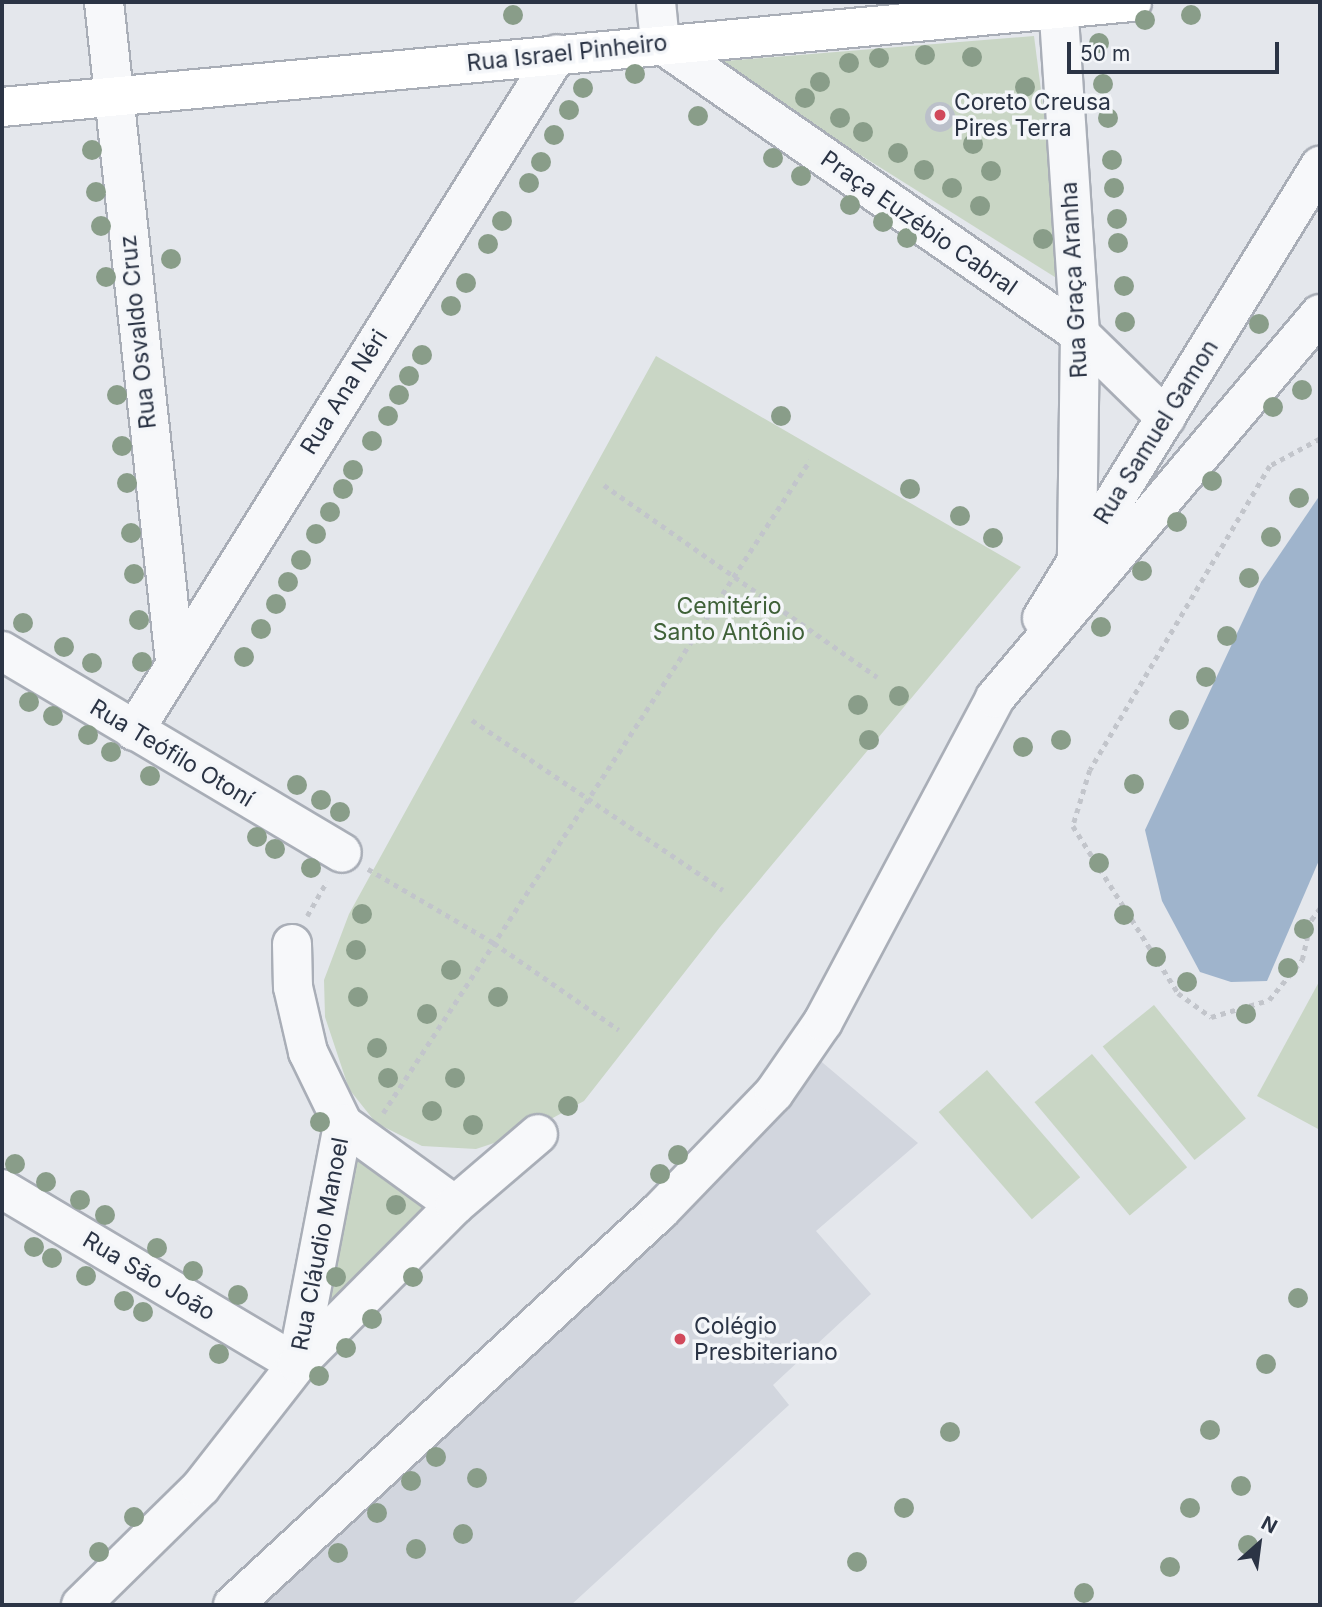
<!DOCTYPE html>
<html>
<head>
<meta charset="utf-8">
<style>
  body { margin:0 }
  #map { position:relative; width:1322px; height:1607px; overflow:hidden; background:#e4e7ec; font-family:Inter,sans-serif }
  div>[style] { position:absolute }
  [style*='--x'] { left:calc(var(--x)*1px); top:calc(var(--y)*1px); width:calc(var(--w)*1px); rotate:calc(var(--a)*1deg) }
  .built>* { inset:0; background:#d2d6de }
  .green>* { inset:0; background:#c9d6c5; transform-origin:0 0 }
  .water>* { inset:0; background:#9fb4cc }
  .building>* { inset:0; background:#bbc0ca }
  .round { border-radius:50% }
  .path>* { height:4.5px; margin-top:-2.25px; transform-origin:0; background:repeating-linear-gradient(90deg,#c2c5cb 0 5px,transparent 0 10px) }
  .roads { filter:drop-shadow(2px 0 #a9aeb7) drop-shadow(-2px 0 #a9aeb7) drop-shadow(0 2px #a9aeb7) drop-shadow(0 -2px #a9aeb7) }
  .minor>* { height:38px; margin:-19px; padding:0 19px; transform-origin:19px; border-radius:19px; background:#f7f8fa }
  .major>* { height:38px; margin:-19px; padding:0 19px; transform-origin:19px; border-radius:19px; background:#fff }
  .trees>* { width:20px; height:20px; margin:-10px; border-radius:50%; background:#899d89 }
  .dots>* { width:19px; height:19px; translate:-50% -50%; box-sizing:border-box; border:4px solid #f4f6f9; border-radius:50% }
  span { translate:-50% -50%; white-space:nowrap; text-align:center; line-height:1.15; -webkit-text-stroke:7px #f4f6f9; paint-order:stroke }
  .street-label { font-size:23px; color:#2b3445 }
  .poi-label { font-size:23px; color:#2b3445 }
  .left { translate:0 -50%; text-align:left }
  .park-label { font-size:23px; color:#3f6138 }
  .frame { position:absolute; inset:0; border:4px solid #2b3445; pointer-events:none }
  .north { position:absolute; left:1224px; top:1509px; width:70px; height:70px; -webkit-text-stroke:5px #f4f6f9; paint-order:stroke; rotate:28deg; font-size:19px; font-weight:700; line-height:28px; text-align:center; color:#2b3445 }
  .north::after { content:''; display:block; margin:auto; width:24px; height:32px; background:#2b3445; clip-path:polygon(50% 0,100% 100%,50% 72%,0 100%) }
  .scale { position:absolute; left:1067px; top:42px; width:212px; height:32px; box-sizing:border-box; border:4px solid #2b3445; border-top:0; padding-left:9px; font-size:21px; line-height:24px; white-space:nowrap; color:#2b3445; -webkit-text-stroke:5px #f4f6f9; paint-order:stroke }
</style>
</head>
<body>
<div id="map">
  <div class="built">
    <div style="clip-path:polygon(817px 1058px,918px 1143px,816px 1231px,871px 1294px,773px 1385px,789px 1405px,571px 1605px,252px 1605px)"></div>
  </div>
  <div class="green">
    <div style="clip-path:polygon(1034px 36px,1066px 284px,712px 62px)"></div>
    <div style="clip-path:polygon(656px 356px,1021px 567px,720px 927px,584px 1101px,527px 1132px,476px 1149px,422px 1146px,376px 1123px,349px 1089px,325px 1017px,324px 980px,349px 914px)"></div>
    <div style="clip-path:polygon(1320px 980px,1320px 1130px,1257px 1096px)"></div>
    <div style="left:1154px;top:1005px;width:146px;height:66px;rotate:51deg"></div>
    <div style="left:1092px;top:1054px;width:148px;height:75px;rotate:50deg"></div>
    <div style="left:987px;top:1070px;width:142px;height:64px;rotate:49deg"></div>
    <div style="clip-path:polygon(351px 1146px,437px 1214px,322px 1322px)"></div>
  </div>
  <div class="water">
    <div style="clip-path:polygon(1320px 495px,1320px 858px,1267px 981px,1231px 982px,1200px 972px,1162px 901px,1145px 830px,1261px 582px)"></div>
  </div>
  <div class="building">
    <div class="round" style="left:925px;top:102px;width:30px;height:30px"></div>
  </div>
  <div class="path">
    <div style="--x:1320;--y:439;--w:57;--a:151.6"></div>
    <div style="--x:1270;--y:466;--w:353;--a:120.6"></div>
    <div style="--x:1090;--y:770;--w:59;--a:106.9"></div>
    <div style="--x:1073;--y:826;--w:197;--a:57.8"></div>
    <div style="--x:1178;--y:993;--w:41;--a:36"></div>
    <div style="--x:1211;--y:1017;--w:60;--a:-16.3"></div>
    <div style="--x:1269;--y:1000;--w:52;--a:-50.5"></div>
    <div style="--x:1302;--y:960;--w:41;--a:-77.3"></div>
    <div style="--x:1311;--y:920;--w:15;--a:-53"></div>
    <div style="--x:604;--y:485;--w:334;--a:35.1"></div>
    <div style="--x:472;--y:720;--w:303;--a:34.1"></div>
    <div style="--x:368;--y:869;--w:146;--a:30.4"></div>
    <div style="--x:494;--y:943;--w:152;--a:34.8"></div>
    <div style="--x:307;--y:916;--w:40;--a:-60.3"></div>
    <div style="--x:383;--y:1113;--w:780;--a:-56.82"></div>
  </div>
  <div class="roads">
    <div class="minor">
      <div style="--x:104;--y:2;--w:664;--a:83.86"></div>
      <div style="--x:656;--y:2;--w:41;--a:84.4"></div>
      <div style="--x:660;--y:43;--w:511;--a:34.72"></div>
      <div style="--x:1080;--y:334;--w:120;--a:44.3"></div>
      <div style="--x:1058;--y:2;--w:333;--a:86.2"></div>
      <div style="--x:1080;--y:334;--w:225;--a:90.8"></div>
      <div style="--x:1042;--y:618;--w:531;--a:-58.41"></div>
      <div style="--x:2;--y:651;--w:395;--a:30.7"></div>
      <div style="--x:134;--y:731;--w:798;--a:-58"></div>
      <div style="--x:292;--y:944;--w:43;--a:88.7"></div>
      <div style="--x:293;--y:987;--w:67;--a:77"></div>
      <div style="--x:308;--y:1052;--w:80;--a:64.1"></div>
      <div style="--x:343;--y:1124;--w:138;--a:35.9"></div>
      <div style="--x:2;--y:1189;--w:343;--a:30.7"></div>
      <div style="--x:297;--y:1364;--w:244;--a:-79.1"></div>
      <div style="--x:81;--y:1605;--w:168;--a:-44.5"></div>
      <div style="--x:201;--y:1487;--w:156;--a:-52"></div>
      <div style="--x:297;--y:1364;--w:224;--a:-45.2"></div>
      <div style="--x:455;--y:1205;--w:109;--a:-40.5"></div>
      <div style="--x:233;--y:1605;--w:581;--a:-42.7"></div>
      <div style="--x:660;--y:1211;--w:164;--a:-46"></div>
      <div style="--x:774;--y:1093;--w:86;--a:-55.4"></div>
      <div style="--x:823;--y:1022;--w:367;--a:-62"></div>
      <div style="--x:995;--y:698;--w:503;--a:-49.76"></div>
    </div>
    <div class="major">
      <div style="--x:2;--y:107;--w:1135;--a:-5.31"></div>
    </div>
  </div>
  <div class="trees">
    <div style="left:513px;top:15px"></div>
    <div style="left:1191px;top:15px"></div>
    <div style="left:1145px;top:20px"></div>
    <div style="left:1099px;top:43px"></div>
    <div style="left:925px;top:55px"></div>
    <div style="left:972px;top:57px"></div>
    <div style="left:879px;top:58px"></div>
    <div style="left:849px;top:63px"></div>
    <div style="left:635px;top:74px"></div>
    <div style="left:820px;top:82px"></div>
    <div style="left:1103px;top:84px"></div>
    <div style="left:1025px;top:87px"></div>
    <div style="left:583px;top:88px"></div>
    <div style="left:805px;top:98px"></div>
    <div style="left:569px;top:110px"></div>
    <div style="left:698px;top:116px"></div>
    <div style="left:840px;top:118px"></div>
    <div style="left:1108px;top:118px"></div>
    <div style="left:863px;top:132px"></div>
    <div style="left:554px;top:135px"></div>
    <div style="left:973px;top:144px"></div>
    <div style="left:92px;top:150px"></div>
    <div style="left:898px;top:153px"></div>
    <div style="left:773px;top:158px"></div>
    <div style="left:1112px;top:160px"></div>
    <div style="left:541px;top:162px"></div>
    <div style="left:924px;top:170px"></div>
    <div style="left:991px;top:171px"></div>
    <div style="left:801px;top:176px"></div>
    <div style="left:529px;top:183px"></div>
    <div style="left:952px;top:188px"></div>
    <div style="left:1114px;top:188px"></div>
    <div style="left:96px;top:192px"></div>
    <div style="left:850px;top:205px"></div>
    <div style="left:980px;top:206px"></div>
    <div style="left:1117px;top:219px"></div>
    <div style="left:502px;top:221px"></div>
    <div style="left:883px;top:222px"></div>
    <div style="left:101px;top:226px"></div>
    <div style="left:907px;top:238px"></div>
    <div style="left:1043px;top:239px"></div>
    <div style="left:1118px;top:243px"></div>
    <div style="left:488px;top:244px"></div>
    <div style="left:171px;top:259px"></div>
    <div style="left:106px;top:277px"></div>
    <div style="left:466px;top:283px"></div>
    <div style="left:1124px;top:286px"></div>
    <div style="left:451px;top:306px"></div>
    <div style="left:1125px;top:322px"></div>
    <div style="left:1259px;top:324px"></div>
    <div style="left:422px;top:355px"></div>
    <div style="left:409px;top:376px"></div>
    <div style="left:1302px;top:390px"></div>
    <div style="left:117px;top:395px"></div>
    <div style="left:399px;top:395px"></div>
    <div style="left:1273px;top:407px"></div>
    <div style="left:388px;top:416px"></div>
    <div style="left:781px;top:416px"></div>
    <div style="left:372px;top:441px"></div>
    <div style="left:122px;top:446px"></div>
    <div style="left:353px;top:470px"></div>
    <div style="left:1212px;top:481px"></div>
    <div style="left:127px;top:483px"></div>
    <div style="left:343px;top:489px"></div>
    <div style="left:910px;top:489px"></div>
    <div style="left:1299px;top:498px"></div>
    <div style="left:330px;top:512px"></div>
    <div style="left:960px;top:516px"></div>
    <div style="left:1177px;top:522px"></div>
    <div style="left:131px;top:533px"></div>
    <div style="left:316px;top:534px"></div>
    <div style="left:1271px;top:537px"></div>
    <div style="left:993px;top:538px"></div>
    <div style="left:301px;top:560px"></div>
    <div style="left:1142px;top:571px"></div>
    <div style="left:134px;top:574px"></div>
    <div style="left:1249px;top:578px"></div>
    <div style="left:288px;top:582px"></div>
    <div style="left:276px;top:604px"></div>
    <div style="left:139px;top:620px"></div>
    <div style="left:23px;top:623px"></div>
    <div style="left:1101px;top:627px"></div>
    <div style="left:261px;top:629px"></div>
    <div style="left:1227px;top:636px"></div>
    <div style="left:64px;top:647px"></div>
    <div style="left:244px;top:657px"></div>
    <div style="left:142px;top:662px"></div>
    <div style="left:92px;top:663px"></div>
    <div style="left:1206px;top:677px"></div>
    <div style="left:899px;top:696px"></div>
    <div style="left:29px;top:702px"></div>
    <div style="left:858px;top:705px"></div>
    <div style="left:53px;top:716px"></div>
    <div style="left:1179px;top:720px"></div>
    <div style="left:88px;top:735px"></div>
    <div style="left:869px;top:740px"></div>
    <div style="left:1061px;top:740px"></div>
    <div style="left:1023px;top:747px"></div>
    <div style="left:111px;top:752px"></div>
    <div style="left:150px;top:776px"></div>
    <div style="left:1134px;top:784px"></div>
    <div style="left:297px;top:785px"></div>
    <div style="left:321px;top:800px"></div>
    <div style="left:340px;top:812px"></div>
    <div style="left:257px;top:837px"></div>
    <div style="left:275px;top:849px"></div>
    <div style="left:1099px;top:863px"></div>
    <div style="left:311px;top:868px"></div>
    <div style="left:362px;top:914px"></div>
    <div style="left:1124px;top:915px"></div>
    <div style="left:1304px;top:929px"></div>
    <div style="left:356px;top:950px"></div>
    <div style="left:1156px;top:957px"></div>
    <div style="left:1288px;top:968px"></div>
    <div style="left:451px;top:970px"></div>
    <div style="left:1187px;top:982px"></div>
    <div style="left:358px;top:997px"></div>
    <div style="left:498px;top:997px"></div>
    <div style="left:427px;top:1014px"></div>
    <div style="left:1246px;top:1014px"></div>
    <div style="left:377px;top:1048px"></div>
    <div style="left:388px;top:1078px"></div>
    <div style="left:455px;top:1078px"></div>
    <div style="left:568px;top:1106px"></div>
    <div style="left:432px;top:1111px"></div>
    <div style="left:320px;top:1122px"></div>
    <div style="left:473px;top:1125px"></div>
    <div style="left:678px;top:1155px"></div>
    <div style="left:15px;top:1164px"></div>
    <div style="left:660px;top:1174px"></div>
    <div style="left:46px;top:1182px"></div>
    <div style="left:80px;top:1200px"></div>
    <div style="left:396px;top:1205px"></div>
    <div style="left:105px;top:1215px"></div>
    <div style="left:34px;top:1247px"></div>
    <div style="left:157px;top:1248px"></div>
    <div style="left:52px;top:1258px"></div>
    <div style="left:193px;top:1271px"></div>
    <div style="left:86px;top:1276px"></div>
    <div style="left:336px;top:1277px"></div>
    <div style="left:413px;top:1277px"></div>
    <div style="left:238px;top:1295px"></div>
    <div style="left:1298px;top:1298px"></div>
    <div style="left:124px;top:1301px"></div>
    <div style="left:143px;top:1312px"></div>
    <div style="left:372px;top:1319px"></div>
    <div style="left:346px;top:1348px"></div>
    <div style="left:219px;top:1354px"></div>
    <div style="left:1266px;top:1364px"></div>
    <div style="left:319px;top:1376px"></div>
    <div style="left:1210px;top:1430px"></div>
    <div style="left:950px;top:1432px"></div>
    <div style="left:436px;top:1457px"></div>
    <div style="left:477px;top:1478px"></div>
    <div style="left:411px;top:1481px"></div>
    <div style="left:1241px;top:1486px"></div>
    <div style="left:904px;top:1508px"></div>
    <div style="left:1190px;top:1508px"></div>
    <div style="left:377px;top:1513px"></div>
    <div style="left:134px;top:1517px"></div>
    <div style="left:463px;top:1534px"></div>
    <div style="left:1248px;top:1545px"></div>
    <div style="left:416px;top:1549px"></div>
    <div style="left:99px;top:1552px"></div>
    <div style="left:338px;top:1553px"></div>
    <div style="left:857px;top:1562px"></div>
    <div style="left:1170px;top:1567px"></div>
    <div style="left:1084px;top:1593px"></div>
  </div>
  <div class="dots">
    <div style="left:940px;top:115px;background:#d1495b"></div>
    <div style="left:680px;top:1339px;background:#d1495b"></div>
  </div>
  <div class="street-label">
    <span style="left:567px;top:53px;rotate:-6deg">Rua Israel Pinheiro</span>
    <span style="left:919px;top:223px;rotate:35deg">Praça Euzébio Cabral</span>
    <span style="left:1074px;top:280px;rotate:-93deg">Rua Graça Aranha</span>
    <span style="left:138px;top:332px;rotate:-96deg">Rua Osvaldo Cruz</span>
    <span style="left:344px;top:392px;rotate:-58deg">Rua Ana Néri</span>
    <span style="left:1156px;top:432px;rotate:-58deg">Rua Samuel Gamon</span>
    <span style="left:172px;top:753px;rotate:31deg">Rua Teófilo Otoní</span>
    <span style="left:320px;top:1244px;rotate:-79deg">Rua Cláudio Manoel</span>
    <span style="left:149px;top:1276px;rotate:31deg">Rua São João</span>
  </div>
  <div class="poi-label">
    <span class="left" style="left:954px;top:115px">Coreto Creusa<br>Pires Terra</span>
    <span class="left" style="left:694px;top:1339px">Colégio<br>Presbiteriano</span>
  </div>
  <div class="park-label">
    <span style="left:729px;top:619px">Cemitério<br>Santo Antônio</span>
  </div>
  <div class="frame"></div>
  <div class="north">N</div>
  <div class="scale">50 m</div>
</div>
</body>
</html>
